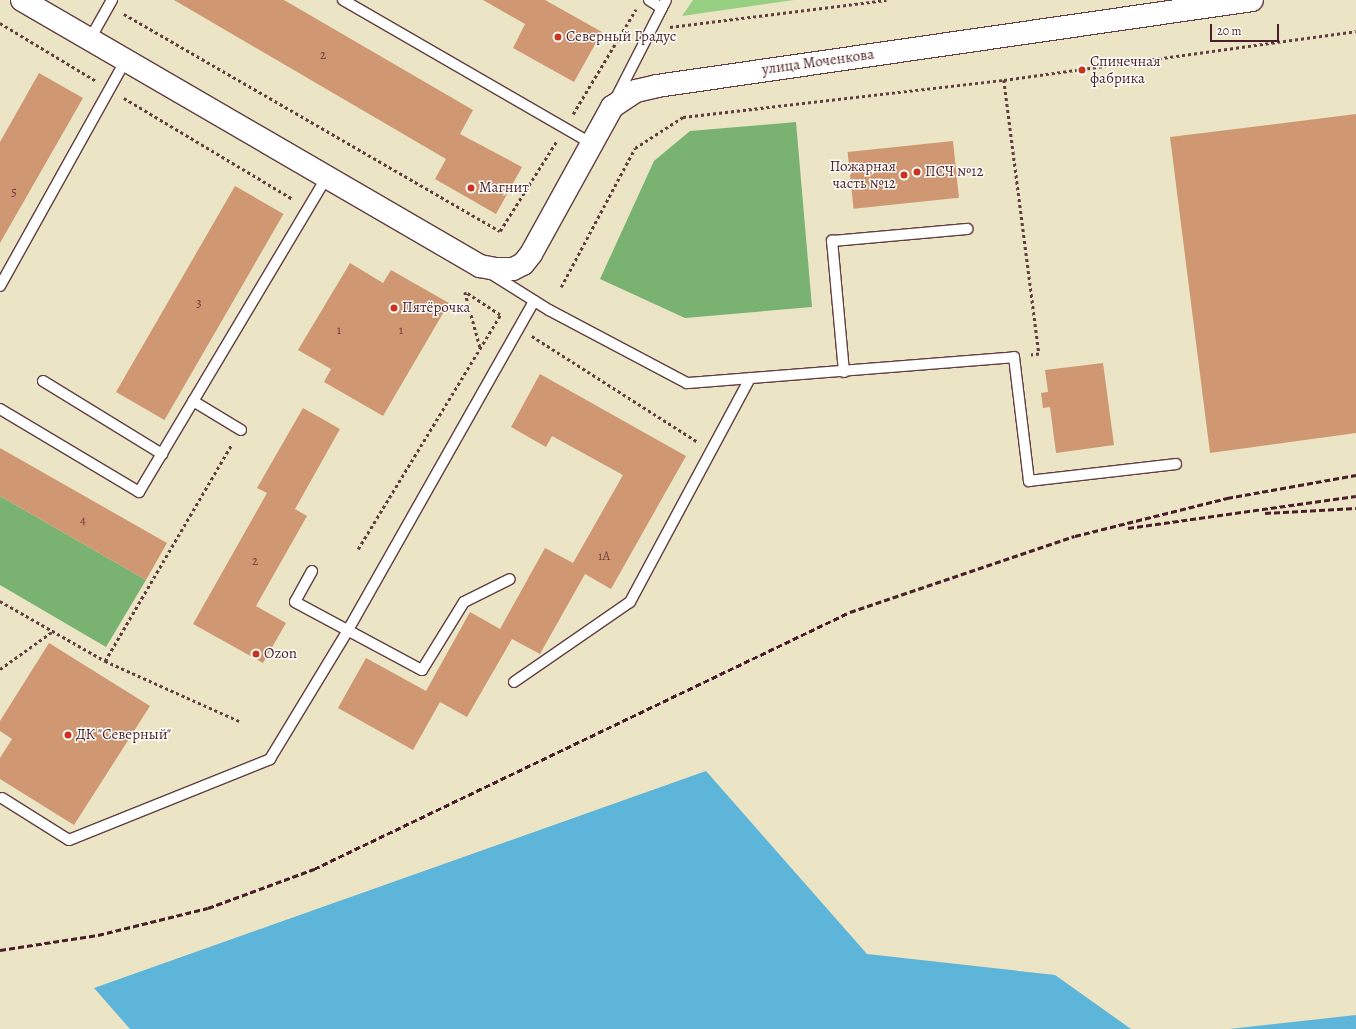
<!DOCTYPE html>
<html>
<head>
<meta charset="utf-8">
<style>
  body { margin:0 }
  #map { position:relative; width:1356px; height:1029px; overflow:hidden; background:#ebe5c5; font-family:Alegreya,serif }
  div>[style] { position:absolute }
  [style*='--x'] { left:calc(var(--x)*1px); top:calc(var(--y)*1px); width:calc(var(--w)*1px); rotate:calc(var(--a)*1deg) }
  .green>* { inset:0; background:#98d083 }
  .forest>* { inset:0; background:#7ab271 }
  .water>* { inset:0; background:#5db5da }
  .building>* { inset:0; background:#cf9873; transform-origin:0 0 }
  .path>* { height:2.5px; margin-top:-1.25px; transform-origin:0; background:repeating-linear-gradient(90deg,#623d42 0 3px,transparent 0 6px) }
  .roads { filter:drop-shadow(1px 0 #623d42) drop-shadow(-1px 0 #623d42) drop-shadow(0 1px #623d42) drop-shadow(0 -1px #623d42) }
  .lane>* { height:10px; margin:-5px; padding:0 5px; transform-origin:5px; border-radius:5px; background:#fff }
  .secondary>* { height:22px; margin:-11px; padding:0 11px; transform-origin:11px; border-radius:11px; background:#fff }
  .rail>* { height:3px; margin-top:-1.5px; transform-origin:0; background:repeating-linear-gradient(90deg,#4a1f2b 0 6px,transparent 0 9px) }
  .dots>* { width:11px; height:11px; translate:-50% -50%; box-sizing:border-box; border:2px solid #fdfcf7; border-radius:50% }
  span { translate:-50% -50%; white-space:nowrap; text-align:center; line-height:1.15; -webkit-text-stroke:3px #fdfcf7; paint-order:stroke }
  .number-label { font-size:13px; color:#6b3d3d }
  .number-label span { -webkit-text-stroke-width:0 }
  .poi-label { font-size:15px; color:#4a1f2b }
  .left { translate:0 -50%; text-align:left }
  .right { translate:-100% -50%; text-align:right }
  .street-label { font-size:15px; color:#4a1f2b }
  .scale { position:absolute; left:1210px; top:24px; width:69px; height:18px; box-sizing:border-box; border:2px solid #4a1f2b; border-top:0; padding-left:5px; font-size:12px; line-height:14px; white-space:nowrap; color:#4a1f2b; -webkit-text-stroke:3px #fdfcf7; paint-order:stroke }
</style>
</head>
<body>
<div id="map">
  <div class="green">
    <div style="clip-path:polygon(693px 0,794px 0,682px 16px)"></div>
  </div>
  <div class="forest">
    <div style="clip-path:polygon(796px 122px,812px 307px,685px 318px,600px 279px,654px 161px,690px 131px)"></div>
    <div style="clip-path:polygon(0 496px,146px 580px,106px 647px,0 585px)"></div>
  </div>
  <div class="water">
    <div style="clip-path:polygon(706px 771px,867px 954px,1055px 975px,1131px 1029px,130px 1029px,94px 988px)"></div>
    <div style="clip-path:polygon(1356px 1015px,1356px 1029px,1229px 1029px)"></div>
  </div>
  <div class="building">
    <div style="clip-path:polygon(174px 0,284px 0,473px 110px,460px 134px,522px 167px,496px 214px,435px 179px,446px 159px)"></div>
    <div style="clip-path:polygon(483px 0,545px 0,602px 32px,574px 82px,513px 48px,525px 24px)"></div>
    <div style="clip-path:polygon(39px 73px,83px 98px,0 243px,0 142px)"></div>
    <div style="clip-path:polygon(1356px 114px,1356px 433px,1210px 453px,1170px 137px)"></div>
    <div style="left:953px;top:141px;width:57px;height:106px;rotate:84deg"></div>
    <div style="left:235px;top:186px;width:56px;height:238px;rotate:30deg"></div>
    <div style="clip-path:polygon(350px 263px,383px 283px,391px 270px,449px 303px,383px 416px,324px 382px,331px 369px,298px 350px)"></div>
    <div style="clip-path:polygon(1103px 363px,1114px 445px,1056px 453px,1050px 407px,1043px 408px,1041px 393px,1048px 392px,1045px 370px)"></div>
    <div style="clip-path:polygon(540px 374px,686px 456px,611px 589px,585px 574px,540px 654px,512px 639px,467px 717px,440px 702px,413px 750px,338px 708px,366px 658px,426px 691px,470px 612px,500px 629px,545px 548px,573px 563px,623px 475px,552px 436px,546px 447px,511px 427px)"></div>
    <div style="clip-path:polygon(303px 408px,340px 429px,295px 509px,307px 516px,256px 606px,286px 623px,263px 663px,193px 624px,267px 493px,257px 488px)"></div>
    <div style="clip-path:polygon(0 448px,167px 543px,146px 580px,0 496px)"></div>
    <div style="clip-path:polygon(49px 643px,150px 706px,74px 825px,0 779px,0 758px,12px 739px,0 731px,0 721px)"></div>
  </div>
  <div class="path">
    <div style="--x:124;--y:14;--w:434;--a:30"></div>
    <div style="--x:500;--y:231;--w:105;--a:-57.8"></div>
    <div style="--x:0;--y:23;--w:112;--a:31.1"></div>
    <div style="--x:670;--y:27;--w:218;--a:-7.1"></div>
    <div style="--x:1004;--y:80;--w:276;--a:82.7"></div>
    <div style="--x:1039;--y:354;--w:8;--a:173"></div>
    <div style="--x:124;--y:98;--w:197;--a:30.9"></div>
    <div style="--x:573;--y:114;--w:122;--a:-59"></div>
    <div style="--x:561;--y:287;--w:157;--a:-62"></div>
    <div style="--x:635;--y:148;--w:57;--a:-32.9"></div>
    <div style="--x:683;--y:117;--w:323;--a:-6.6"></div>
    <div style="--x:1004;--y:80;--w:355;--a:-7.9"></div>
    <div style="--x:465;--y:292;--w:57;--a:74.7"></div>
    <div style="--x:532;--y:336;--w:197;--a:32.6"></div>
    <div style="--x:358;--y:549;--w:274;--a:-58.7"></div>
    <div style="--x:500;--y:315;--w:42;--a:-146.7"></div>
    <div style="--x:0;--y:601;--w:121;--a:29.7"></div>
    <div style="--x:105;--y:661;--w:147;--a:24.1"></div>
    <div style="--x:105;--y:661;--w:251;--a:-59.7"></div>
    <div style="--x:0;--y:669;--w:65;--a:-35.6"></div>
  </div>
  <div class="roads">
    <div class="lane">
      <div style="--x:343;--y:0;--w:286;--a:30"></div>
      <div style="--x:649;--y:0;--w:15;--a:32"></div>
      <div style="--x:90;--y:39;--w:45;--a:-60.6"></div>
      <div style="--x:615;--y:100;--w:112;--a:-63"></div>
      <div style="--x:490;--y:273;--w:70;--a:32.1"></div>
      <div style="--x:549;--y:310;--w:156;--a:27.9"></div>
      <div style="--x:687;--y:383;--w:328;--a:-4.5"></div>
      <div style="--x:1014;--y:357;--w:125;--a:83.1"></div>
      <div style="--x:1029;--y:481;--w:148;--a:-6.6"></div>
      <div style="--x:0;--y:286;--w:259;--a:-60.9"></div>
      <div style="--x:844;--y:372;--w:132;--a:-95.2"></div>
      <div style="--x:832;--y:241;--w:136;--a:-5.1"></div>
      <div style="--x:43;--y:381;--w:140;--a:31.5"></div>
      <div style="--x:193;--y:401;--w:56;--a:31.1"></div>
      <div style="--x:0;--y:409;--w:162;--a:30.8"></div>
      <div style="--x:139;--y:492;--w:365;--a:-59.2"></div>
      <div style="--x:312;--y:571;--w:35;--a:119"></div>
      <div style="--x:295;--y:602;--w:144;--a:28.2"></div>
      <div style="--x:422;--y:670;--w:80;--a:-58.3"></div>
      <div style="--x:464;--y:602;--w:51;--a:-26.6"></div>
      <div style="--x:514;--y:682;--w:141;--a:-34.6"></div>
      <div style="--x:630;--y:602;--w:254;--a:-61.8"></div>
      <div style="--x:2;--y:798;--w:79;--a:32.1"></div>
      <div style="--x:69;--y:840;--w:217;--a:-21.9"></div>
      <div style="--x:270;--y:759;--w:151;--a:-58.8"></div>
      <div style="--x:348;--y:630;--w:378;--a:-60.5"></div>
    </div>
    <div class="secondary">
      <div style="--x:22;--y:0;--w:530;--a:30.15"></div>
      <div style="--x:480;--y:266;--w:16;--a:11"></div>
      <div style="--x:496;--y:269;--w:17;--a:0"></div>
      <div style="--x:513;--y:269;--w:11;--a:-27"></div>
      <div style="--x:523;--y:264;--w:13;--a:-51"></div>
      <div style="--x:531;--y:254;--w:168;--a:-61.1"></div>
      <div style="--x:612;--y:107;--w:29;--a:-34"></div>
      <div style="--x:636;--y:91;--w:22;--a:-13"></div>
      <div style="--x:657;--y:86;--w:601;--a:-8.22"></div>
    </div>
  </div>
  <div class="rail">
    <div style="--x:1265;--y:513;--w:91;--a:-3.1"></div>
    <div style="--x:1128;--y:528;--w:230;--a:-8"></div>
    <div style="--x:0;--y:950;--w:99;--a:-8.7"></div>
    <div style="--x:98;--y:935;--w:113;--a:-13.8"></div>
    <div style="--x:208;--y:908;--w:113;--a:-20.2"></div>
    <div style="--x:314;--y:869;--w:594;--a:-25.62"></div>
    <div style="--x:850;--y:612;--w:237;--a:-18.7"></div>
    <div style="--x:1075;--y:536;--w:157;--a:-14"></div>
    <div style="--x:1227;--y:498;--w:131;--a:-10.1"></div>
  </div>
  <div class="dots">
    <div style="left:558px;top:37px;background:#c8321e"></div>
    <div style="left:1082px;top:70px;background:#c8321e"></div>
    <div style="left:917px;top:172px;background:#c8321e"></div>
    <div style="left:904px;top:175px;background:#c8321e"></div>
    <div style="left:471px;top:188px;background:#c8321e"></div>
    <div style="left:394px;top:308px;background:#c8321e"></div>
    <div style="left:256px;top:654px;background:#c8321e"></div>
    <div style="left:68px;top:735px;background:#c8321e"></div>
  </div>
  <div class="number-label">
    <span style="left:323px;top:55px">2</span>
    <span style="left:14px;top:192px">5</span>
    <span style="left:199px;top:303px">3</span>
    <span style="left:339px;top:330px">1</span>
    <span style="left:401px;top:330px">1</span>
    <span style="left:83px;top:520px">4</span>
    <span style="left:604px;top:556px">1А</span>
    <span style="left:255px;top:561px">2</span>
  </div>
  <div class="poi-label">
    <span class="left" style="left:566px;top:37px">Северный Градус</span>
    <span class="left" style="left:1090px;top:70px">Спичечная<br>фабрика</span>
    <span class="right" style="left:896px;top:175px">Пожарная<br>часть №12</span>
    <span class="left" style="left:925px;top:172px">ПСЧ №12</span>
    <span class="left" style="left:479px;top:188px">Магнит</span>
    <span class="left" style="left:402px;top:308px">Пятёрочка</span>
    <span class="left" style="left:264px;top:654px">Ozon</span>
    <span class="left" style="left:76px;top:735px">ДК "Северный"</span>
  </div>
  <div class="street-label">
    <span style="left:818px;top:62px;rotate:-8deg">улица Моченкова</span>
  </div>
  <div class="scale">20 m</div>
</div>
</body>
</html>
